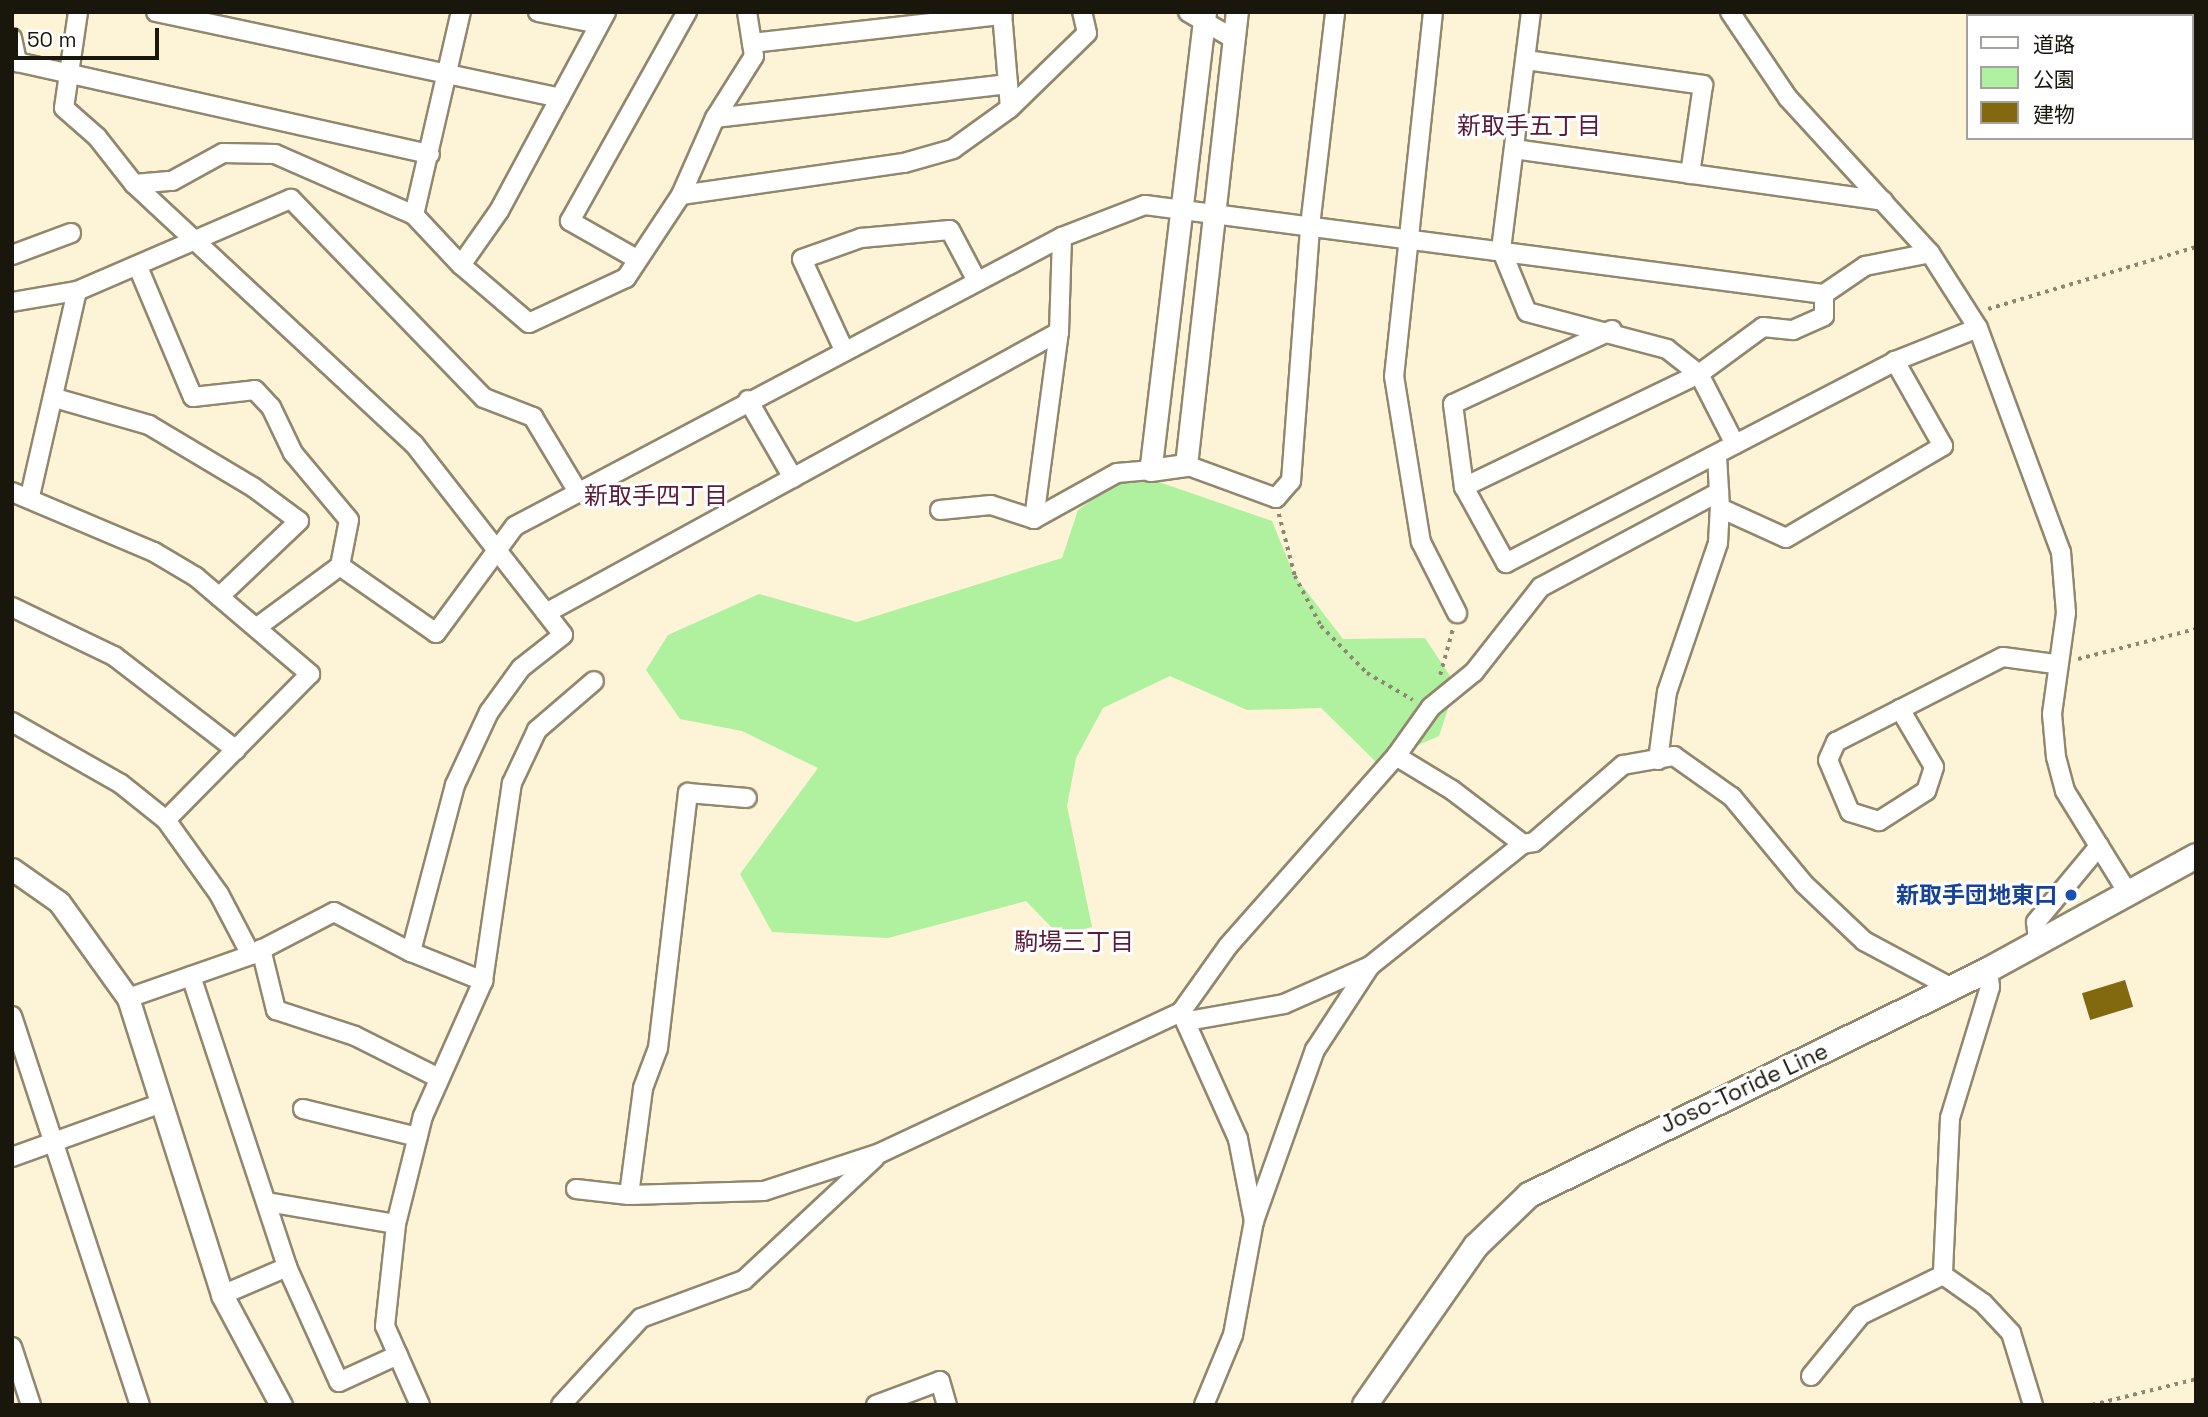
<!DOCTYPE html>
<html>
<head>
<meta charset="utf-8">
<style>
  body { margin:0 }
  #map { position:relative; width:2208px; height:1417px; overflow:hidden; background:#fdf3d7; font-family:"Space Grotesk","Noto Sans JP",sans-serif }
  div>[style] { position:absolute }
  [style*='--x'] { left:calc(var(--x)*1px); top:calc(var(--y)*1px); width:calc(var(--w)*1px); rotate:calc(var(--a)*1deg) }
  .green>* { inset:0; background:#b0f19f }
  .building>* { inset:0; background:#82680f; transform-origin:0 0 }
  .path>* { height:3.5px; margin-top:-1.75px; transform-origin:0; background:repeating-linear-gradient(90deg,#8c8673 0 3.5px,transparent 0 8.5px) }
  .roads { filter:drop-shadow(2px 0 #90876e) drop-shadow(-2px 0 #90876e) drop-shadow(0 2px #90876e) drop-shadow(0 -2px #90876e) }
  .minor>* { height:18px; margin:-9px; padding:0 9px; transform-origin:9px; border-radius:9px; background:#fff }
  .tertiary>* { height:21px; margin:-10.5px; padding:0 10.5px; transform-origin:10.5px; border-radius:10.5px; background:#fff }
  .secondary>* { height:24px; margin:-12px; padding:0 12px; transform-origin:12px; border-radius:12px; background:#fff }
  .dots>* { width:19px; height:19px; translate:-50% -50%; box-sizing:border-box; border:4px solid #fff; border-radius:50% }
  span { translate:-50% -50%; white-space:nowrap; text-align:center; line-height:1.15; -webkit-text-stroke:6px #fff; paint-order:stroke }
  .transit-label { font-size:23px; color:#164399; font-weight:700 }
  .right { translate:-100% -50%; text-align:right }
  .street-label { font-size:23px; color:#19160c }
  .neighbourhood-label { font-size:24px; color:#5b1a38 }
  .frame { position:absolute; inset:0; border:14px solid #19160c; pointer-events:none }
  .legend { position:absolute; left:1966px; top:14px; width:228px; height:126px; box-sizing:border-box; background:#fff; border:2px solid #a3a29e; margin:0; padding:9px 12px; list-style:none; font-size:21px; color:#19160c }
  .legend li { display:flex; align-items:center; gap:14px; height:35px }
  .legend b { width:35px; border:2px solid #a3a29e }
  .scale { position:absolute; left:14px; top:28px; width:145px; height:32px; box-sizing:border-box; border:4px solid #19160c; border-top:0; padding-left:9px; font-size:21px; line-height:24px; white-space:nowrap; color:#19160c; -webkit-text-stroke:5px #fff; paint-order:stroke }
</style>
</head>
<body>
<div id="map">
  <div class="green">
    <div style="clip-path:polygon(1130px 472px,1272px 521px,1294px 575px,1343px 639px,1425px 638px,1456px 685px,1439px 736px,1377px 763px,1321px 708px,1247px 710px,1170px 676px,1103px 708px,1076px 758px,1067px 806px,1092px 927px,1059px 935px,1026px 901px,888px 938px,772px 932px,740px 874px,818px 768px,742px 731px,680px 719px,646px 670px,668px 635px,759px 594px,857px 622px,1062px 558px,1078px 510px)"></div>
  </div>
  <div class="building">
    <div style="left:2125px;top:980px;width:28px;height:45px;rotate:73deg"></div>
  </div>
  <div class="path">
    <div style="--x:1988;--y:309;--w:217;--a:-16.6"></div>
    <div style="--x:1279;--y:514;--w:64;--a:75.5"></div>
    <div style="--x:1295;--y:576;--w:56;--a:62.5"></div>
    <div style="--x:1321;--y:626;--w:66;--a:45.6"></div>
    <div style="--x:1367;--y:673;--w:53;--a:30.4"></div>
    <div style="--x:2078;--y:659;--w:122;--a:-14.3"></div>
    <div style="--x:1440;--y:675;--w:49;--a:-74.5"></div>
    <div style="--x:2092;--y:1405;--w:107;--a:-14"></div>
  </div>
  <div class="roads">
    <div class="minor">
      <div style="--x:78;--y:12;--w:97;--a:98.3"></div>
      <div style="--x:64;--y:108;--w:44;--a:41.3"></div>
      <div style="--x:97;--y:137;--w:60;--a:51.8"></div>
      <div style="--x:134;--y:184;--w:382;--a:42.9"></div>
      <div style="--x:414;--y:444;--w:242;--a:52"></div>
      <div style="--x:563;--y:635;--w:53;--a:141.8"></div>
      <div style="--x:521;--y:668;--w:54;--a:126"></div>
      <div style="--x:489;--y:712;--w:81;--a:115"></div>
      <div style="--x:455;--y:785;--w:173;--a:104.8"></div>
      <div style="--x:411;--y:952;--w:78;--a:21.9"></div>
      <div style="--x:156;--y:12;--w:413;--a:12"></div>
      <div style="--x:538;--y:12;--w:62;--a:11.1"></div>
      <div style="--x:1188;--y:12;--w:53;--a:30.4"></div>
      <div style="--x:1433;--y:12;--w:366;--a:96.1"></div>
      <div style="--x:1394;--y:376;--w:168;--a:80.8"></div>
      <div style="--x:1421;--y:542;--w:80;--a:63.1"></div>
      <div style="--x:1531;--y:12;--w:239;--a:97.2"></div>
      <div style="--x:1501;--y:249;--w:68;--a:67.6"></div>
      <div style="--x:1527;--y:312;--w:145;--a:14.8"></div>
      <div style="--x:1667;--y:349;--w:41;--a:38"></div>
      <div style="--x:1699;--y:374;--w:79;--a:-36.3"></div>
      <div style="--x:1763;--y:327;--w:30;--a:6"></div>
      <div style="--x:1793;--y:330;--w:34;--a:-24"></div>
      <div style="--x:1824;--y:316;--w:22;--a:-90"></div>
      <div style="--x:1730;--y:12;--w:104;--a:56"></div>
      <div style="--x:1788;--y:98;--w:210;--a:47.5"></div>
      <div style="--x:1930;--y:253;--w:89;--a:57.4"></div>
      <div style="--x:1978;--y:328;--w:239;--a:69.7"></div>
      <div style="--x:2061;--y:552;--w:61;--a:85.3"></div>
      <div style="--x:2066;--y:613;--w:102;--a:97.9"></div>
      <div style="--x:2052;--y:714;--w:43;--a:84.7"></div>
      <div style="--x:2056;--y:757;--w:35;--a:75"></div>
      <div style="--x:2065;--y:791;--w:120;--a:58.3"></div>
      <div style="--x:12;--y:38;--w:25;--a:78"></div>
      <div style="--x:17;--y:62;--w:423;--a:12.6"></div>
      <div style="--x:752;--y:43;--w:252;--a:-6.4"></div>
      <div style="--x:1526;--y:60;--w:179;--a:8"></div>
      <div style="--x:1703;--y:85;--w:90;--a:98.3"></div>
      <div style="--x:1010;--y:108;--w:107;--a:-44.2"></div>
      <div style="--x:1087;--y:33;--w:22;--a:-103"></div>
      <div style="--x:715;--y:118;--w:295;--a:-6.6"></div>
      <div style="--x:1514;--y:149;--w:373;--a:8"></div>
      <div style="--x:134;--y:184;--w:38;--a:-5"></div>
      <div style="--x:172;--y:181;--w:58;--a:-28.8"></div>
      <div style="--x:223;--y:153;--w:52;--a:1.1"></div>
      <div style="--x:275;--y:154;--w:152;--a:23.7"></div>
      <div style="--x:414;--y:215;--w:69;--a:46.8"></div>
      <div style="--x:461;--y:265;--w:89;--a:40.5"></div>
      <div style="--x:529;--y:323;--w:107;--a:-24.9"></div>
      <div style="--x:626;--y:278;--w:100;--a:-56.5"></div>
      <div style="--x:681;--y:195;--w:84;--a:-66.2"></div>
      <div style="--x:715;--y:118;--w:73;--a:-57.8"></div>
      <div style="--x:754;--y:56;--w:45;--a:-99"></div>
      <div style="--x:681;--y:195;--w:225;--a:-8.2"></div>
      <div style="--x:904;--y:163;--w:51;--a:-15.9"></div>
      <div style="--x:953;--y:149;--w:70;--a:-35.7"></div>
      <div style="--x:1010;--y:108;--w:96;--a:-94.8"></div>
      <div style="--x:414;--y:215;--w:208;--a:-77"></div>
      <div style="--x:12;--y:255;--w:63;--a:-20.4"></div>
      <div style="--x:635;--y:258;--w:75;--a:-150.4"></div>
      <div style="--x:570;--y:221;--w:240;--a:-60.8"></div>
      <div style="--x:461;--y:265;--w:66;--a:-54.9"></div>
      <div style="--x:499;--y:211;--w:226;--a:-61.7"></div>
      <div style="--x:138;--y:267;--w:141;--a:67.1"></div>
      <div style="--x:193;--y:397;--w:62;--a:-6.4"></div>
      <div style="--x:255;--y:390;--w:23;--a:47"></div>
      <div style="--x:271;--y:407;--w:51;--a:64.4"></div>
      <div style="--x:293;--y:453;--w:87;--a:50.1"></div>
      <div style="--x:349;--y:520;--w:47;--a:101.1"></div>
      <div style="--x:340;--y:566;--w:104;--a:143.6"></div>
      <div style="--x:12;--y:302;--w:66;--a:-9.6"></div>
      <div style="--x:77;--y:291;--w:233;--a:-23.3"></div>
      <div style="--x:291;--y:199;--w:277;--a:45.9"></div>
      <div style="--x:484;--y:398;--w:53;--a:21.2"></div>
      <div style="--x:533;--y:417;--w:87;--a:59"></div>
      <div style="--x:1612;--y:330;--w:175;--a:155"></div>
      <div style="--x:1453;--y:404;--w:84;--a:82.5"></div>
      <div style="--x:1464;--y:487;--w:87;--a:61.1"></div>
      <div style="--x:1506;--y:563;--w:438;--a:-27.4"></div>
      <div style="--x:1895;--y:361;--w:89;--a:-21.7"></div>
      <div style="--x:844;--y:350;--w:100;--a:-114.8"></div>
      <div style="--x:802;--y:259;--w:63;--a:-19.6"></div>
      <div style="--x:861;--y:238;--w:89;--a:-5.1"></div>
      <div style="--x:950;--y:230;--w:58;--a:62.1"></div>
      <div style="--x:55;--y:398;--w:98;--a:16"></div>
      <div style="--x:149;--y:425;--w:121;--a:30.8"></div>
      <div style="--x:253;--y:487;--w:57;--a:36.5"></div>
      <div style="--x:299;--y:521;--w:110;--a:136.5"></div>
      <div style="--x:748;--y:400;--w:90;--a:60"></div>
      <div style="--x:1717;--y:456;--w:52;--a:86.7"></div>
      <div style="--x:1720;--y:508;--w:72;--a:24.4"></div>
      <div style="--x:1786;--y:538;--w:182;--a:-30.4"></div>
      <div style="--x:1943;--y:446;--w:98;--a:-119.5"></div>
      <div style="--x:1186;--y:465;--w:96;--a:20.1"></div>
      <div style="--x:1276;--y:498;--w:23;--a:-49"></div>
      <div style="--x:1291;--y:481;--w:256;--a:-85.7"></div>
      <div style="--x:1310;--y:226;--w:215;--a:-83.3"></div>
      <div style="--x:1464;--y:487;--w:261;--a:-25.7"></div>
      <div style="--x:1699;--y:374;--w:79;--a:62.8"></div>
      <div style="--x:12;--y:492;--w:154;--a:22.9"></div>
      <div style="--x:154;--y:552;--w:49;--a:30.8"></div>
      <div style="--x:196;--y:577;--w:150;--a:40.4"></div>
      <div style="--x:310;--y:674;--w:205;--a:134.6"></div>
      <div style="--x:30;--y:496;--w:210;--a:-77.1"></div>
      <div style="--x:940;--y:510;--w:51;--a:-5.6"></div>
      <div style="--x:991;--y:505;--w:45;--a:18"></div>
      <div style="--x:1034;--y:519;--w:189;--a:-82.4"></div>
      <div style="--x:1059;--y:332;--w:95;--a:-88.2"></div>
      <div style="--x:1034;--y:519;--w:95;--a:-29"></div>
      <div style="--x:1117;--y:473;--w:33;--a:-5"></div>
      <div style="--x:340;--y:566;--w:117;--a:34.9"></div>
      <div style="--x:436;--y:633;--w:133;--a:-53.6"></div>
      <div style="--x:515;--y:526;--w:619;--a:-27.85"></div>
      <div style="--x:1062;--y:237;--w:89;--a:-21.1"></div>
      <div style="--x:1145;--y:205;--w:685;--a:7.47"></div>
      <div style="--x:1824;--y:294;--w:50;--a:-34.3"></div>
      <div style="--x:1865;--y:266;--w:66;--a:-11.3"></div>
      <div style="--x:12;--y:607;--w:113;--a:25.7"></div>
      <div style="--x:114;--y:656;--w:154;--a:37.6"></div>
      <div style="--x:546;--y:613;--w:585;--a:-28.71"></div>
      <div style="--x:1900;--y:709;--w:67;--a:59.6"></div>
      <div style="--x:1934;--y:767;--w:25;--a:108"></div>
      <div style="--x:1926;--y:791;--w:56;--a:147.4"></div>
      <div style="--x:1879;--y:821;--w:30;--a:-163"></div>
      <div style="--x:1850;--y:812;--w:56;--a:-112.9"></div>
      <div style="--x:1828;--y:760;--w:20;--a:-66"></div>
      <div style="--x:1836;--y:742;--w:187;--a:-27"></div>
      <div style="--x:2003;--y:657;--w:52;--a:7.7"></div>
      <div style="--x:12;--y:722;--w:125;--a:29.6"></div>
      <div style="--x:121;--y:784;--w:58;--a:38.7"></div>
      <div style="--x:166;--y:820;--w:91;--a:54.4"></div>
      <div style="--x:219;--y:894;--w:69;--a:62.3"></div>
      <div style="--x:251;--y:955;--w:130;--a:160.7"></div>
      <div style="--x:1396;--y:756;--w:66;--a:31.3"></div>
      <div style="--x:1452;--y:790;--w:89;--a:37.3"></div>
      <div style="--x:1658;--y:760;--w:69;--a:-82.5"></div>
      <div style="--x:1667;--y:692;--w:157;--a:-71.1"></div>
      <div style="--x:1718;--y:543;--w:35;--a:-87"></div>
      <div style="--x:2038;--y:943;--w:21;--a:-95"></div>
      <div style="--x:2036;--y:922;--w:99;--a:-50.3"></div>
      <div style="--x:261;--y:949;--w:63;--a:76.2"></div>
      <div style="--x:276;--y:1010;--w:83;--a:18.2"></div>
      <div style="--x:355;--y:1036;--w:94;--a:26.6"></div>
      <div style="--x:253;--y:954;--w:91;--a:-27.4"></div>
      <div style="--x:334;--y:912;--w:87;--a:27.5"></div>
      <div style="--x:1988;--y:970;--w:17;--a:83"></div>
      <div style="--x:1990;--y:987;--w:137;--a:107"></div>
      <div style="--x:1950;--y:1118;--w:157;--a:92.6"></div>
      <div style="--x:1943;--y:1275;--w:49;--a:35"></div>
      <div style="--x:1983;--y:1303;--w:41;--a:47"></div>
      <div style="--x:2011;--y:1333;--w:75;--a:73"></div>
      <div style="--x:191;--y:976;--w:306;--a:71.7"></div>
      <div style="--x:287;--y:1267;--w:126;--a:65.7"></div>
      <div style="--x:339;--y:1382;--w:65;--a:-24.6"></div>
      <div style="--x:1181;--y:1012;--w:81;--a:-54.5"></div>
      <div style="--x:1228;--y:946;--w:254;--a:-48.5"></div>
      <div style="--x:1396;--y:756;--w:60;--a:-54.5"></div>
      <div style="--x:1431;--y:707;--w:55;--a:-39.1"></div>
      <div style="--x:1474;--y:672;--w:108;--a:-51.8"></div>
      <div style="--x:1541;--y:587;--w:202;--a:-28.1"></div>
      <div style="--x:12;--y:1016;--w:410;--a:71.8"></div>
      <div style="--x:1188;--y:1021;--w:97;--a:-10"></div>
      <div style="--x:1284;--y:1004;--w:94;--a:-23.8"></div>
      <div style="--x:303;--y:1109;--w:118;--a:13.7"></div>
      <div style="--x:12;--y:1157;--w:159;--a:-19.8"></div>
      <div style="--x:576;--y:1189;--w:53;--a:6.5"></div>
      <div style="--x:629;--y:1195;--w:135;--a:-1.7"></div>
      <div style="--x:764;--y:1191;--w:122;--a:-18.1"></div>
      <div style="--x:880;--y:1153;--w:332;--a:-25.1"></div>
      <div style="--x:1181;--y:1012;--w:139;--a:65.8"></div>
      <div style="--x:1238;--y:1139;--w:84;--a:79"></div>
      <div style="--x:629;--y:1195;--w:108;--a:-82.5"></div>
      <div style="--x:643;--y:1088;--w:43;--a:-69.4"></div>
      <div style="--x:658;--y:1048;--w:257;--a:-83.3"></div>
      <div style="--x:688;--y:793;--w:59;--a:4.8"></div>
      <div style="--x:267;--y:1202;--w:131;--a:9.7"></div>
      <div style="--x:222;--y:1295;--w:71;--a:-23.3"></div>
      <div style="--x:12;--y:1347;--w:61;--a:71.9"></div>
      <div style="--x:1811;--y:1376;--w:79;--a:-50.7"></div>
      <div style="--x:1861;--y:1315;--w:91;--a:-26"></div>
      <div style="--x:420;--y:1405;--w:86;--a:-113.9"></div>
      <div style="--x:385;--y:1326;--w:103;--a:-83.8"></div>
      <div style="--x:396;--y:1224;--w:111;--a:-76"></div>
      <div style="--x:423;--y:1116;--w:148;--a:-66"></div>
      <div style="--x:483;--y:981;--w:200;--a:-81.7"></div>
      <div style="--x:512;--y:783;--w:59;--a:-64.7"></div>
      <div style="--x:537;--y:730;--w:75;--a:-40.7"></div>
      <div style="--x:561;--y:1405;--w:118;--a:-47.4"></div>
      <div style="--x:641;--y:1318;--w:110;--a:-20.3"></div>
      <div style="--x:744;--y:1280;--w:179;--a:-43"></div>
      <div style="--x:876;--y:1405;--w:68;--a:-20.6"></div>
      <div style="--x:940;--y:1381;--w:25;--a:74"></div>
      <div style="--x:1204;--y:1405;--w:76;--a:-67.5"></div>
      <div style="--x:1233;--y:1335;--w:116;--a:-79.6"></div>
      <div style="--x:1254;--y:1221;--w:182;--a:-70.4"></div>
      <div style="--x:1315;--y:1050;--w:100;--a:-56.8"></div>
      <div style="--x:1370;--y:966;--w:196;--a:-38.6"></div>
      <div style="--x:1523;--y:844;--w:11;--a:-10"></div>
      <div style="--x:1534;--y:842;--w:118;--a:-40.9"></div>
      <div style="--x:1623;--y:765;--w:52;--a:-10"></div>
      <div style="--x:1674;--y:756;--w:71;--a:35.3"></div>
      <div style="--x:1732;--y:797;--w:113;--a:50.4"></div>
      <div style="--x:1804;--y:884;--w:83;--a:43.5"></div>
      <div style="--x:1864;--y:941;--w:100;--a:28.1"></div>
    </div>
    <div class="tertiary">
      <div style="--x:1205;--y:12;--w:461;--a:96.8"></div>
      <div style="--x:1150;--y:470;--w:36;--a:-8"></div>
      <div style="--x:1186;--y:465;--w:456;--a:-83.6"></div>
      <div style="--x:12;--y:869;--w:57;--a:35.1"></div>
      <div style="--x:59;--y:902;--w:118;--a:54.3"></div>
      <div style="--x:128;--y:998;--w:312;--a:72.4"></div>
      <div style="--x:222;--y:1295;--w:125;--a:61.8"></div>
    </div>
    <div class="secondary">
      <div style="--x:1365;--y:1405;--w:194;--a:-55.1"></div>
      <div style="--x:1476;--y:1246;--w:74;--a:-43.9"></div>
      <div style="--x:1529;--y:1195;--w:511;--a:-26.11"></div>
      <div style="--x:1988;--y:970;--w:237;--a:-28.7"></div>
    </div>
  </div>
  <div class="dots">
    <div style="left:2071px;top:895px;background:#1a4fb4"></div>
  </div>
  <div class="transit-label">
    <span class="right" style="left:2057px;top:895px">新取手団地東口</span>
  </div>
  <div class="street-label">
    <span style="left:1744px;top:1088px;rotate:-25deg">Joso-Toride Line</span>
  </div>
  <div class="neighbourhood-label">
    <span style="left:1529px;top:126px">新取手五丁目</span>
    <span style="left:656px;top:496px">新取手四丁目</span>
    <span style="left:1074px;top:942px">駒場三丁目</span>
  </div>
  <div class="frame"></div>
  <ul class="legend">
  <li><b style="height:9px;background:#fff"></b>道路</li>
  <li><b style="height:19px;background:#b0f19f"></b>公園</li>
  <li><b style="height:19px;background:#82680f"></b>建物</li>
  </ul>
  <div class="scale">50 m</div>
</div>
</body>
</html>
